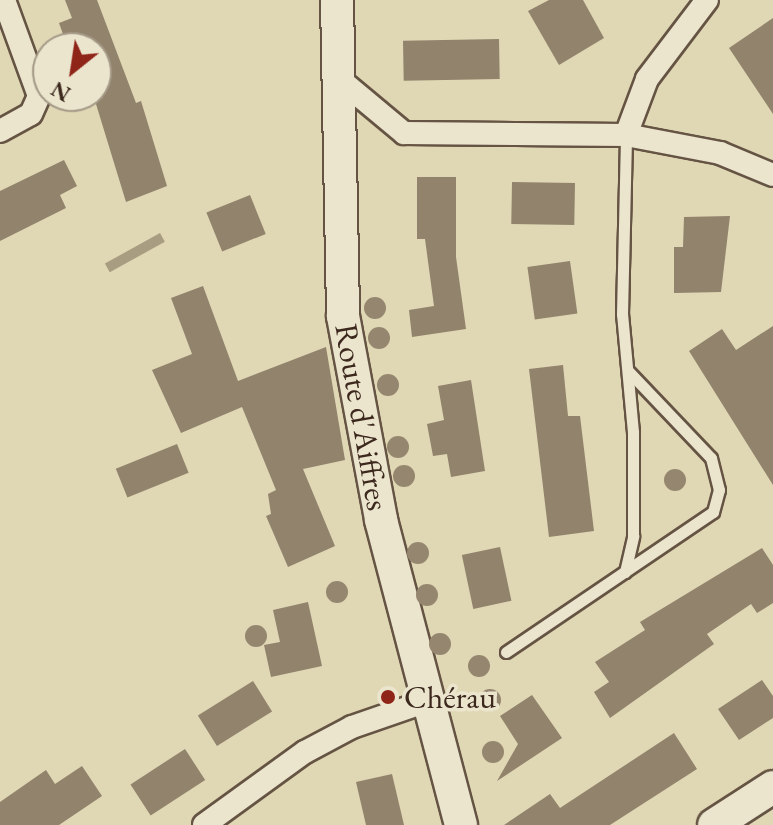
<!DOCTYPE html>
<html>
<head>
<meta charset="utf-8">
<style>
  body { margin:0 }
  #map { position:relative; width:773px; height:825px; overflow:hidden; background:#e0d7b4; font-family:"EB Garamond",serif }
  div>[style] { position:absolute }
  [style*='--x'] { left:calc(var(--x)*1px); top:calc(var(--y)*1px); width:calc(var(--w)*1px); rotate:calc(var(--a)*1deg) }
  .water>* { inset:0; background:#a89c81; transform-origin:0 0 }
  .building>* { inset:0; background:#91836c; transform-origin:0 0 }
  .roads { filter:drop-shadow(2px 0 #655443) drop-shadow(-2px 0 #655443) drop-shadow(0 2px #655443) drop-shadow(0 -2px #655443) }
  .lane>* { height:11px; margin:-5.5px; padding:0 5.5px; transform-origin:5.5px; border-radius:5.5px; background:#ebe5ce }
  .street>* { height:22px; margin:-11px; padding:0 11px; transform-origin:11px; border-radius:11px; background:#ebe5ce }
  .secondary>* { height:32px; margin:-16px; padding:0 16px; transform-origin:16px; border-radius:16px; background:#ebe5ce }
  .trees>* { width:22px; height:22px; margin:-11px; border-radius:50%; background:#95876f }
  .dots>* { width:22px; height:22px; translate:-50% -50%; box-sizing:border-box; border:4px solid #ebe5ce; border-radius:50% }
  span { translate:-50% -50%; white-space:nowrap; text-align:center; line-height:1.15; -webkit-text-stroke:7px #ebe5ce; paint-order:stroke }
  .street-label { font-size:32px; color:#3c281d }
  .poi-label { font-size:32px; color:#3c281d }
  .left { translate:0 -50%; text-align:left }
  .north { position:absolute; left:32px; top:32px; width:80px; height:80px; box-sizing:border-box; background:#ebe5ce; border:2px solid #a59987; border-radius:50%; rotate:210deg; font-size:22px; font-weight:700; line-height:32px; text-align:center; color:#3c281d }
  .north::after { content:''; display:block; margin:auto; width:28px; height:36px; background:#8f2418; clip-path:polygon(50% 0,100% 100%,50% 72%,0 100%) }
</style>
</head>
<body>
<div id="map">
  <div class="water">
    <div style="left:160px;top:233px;width:10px;height:63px;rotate:61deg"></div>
  </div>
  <div class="building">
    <div style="clip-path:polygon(65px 0,97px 0,136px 103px,141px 101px,167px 186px,126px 202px,96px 104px,96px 48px,68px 48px,59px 23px,72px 18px)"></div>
    <div style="clip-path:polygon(549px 0,583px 0,604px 38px,559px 65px,528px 11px)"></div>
    <div style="clip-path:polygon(773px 18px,773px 114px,729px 48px)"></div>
    <div style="left:499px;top:39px;width:40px;height:96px;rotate:89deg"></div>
    <div style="clip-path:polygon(64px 160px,77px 186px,60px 195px,66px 208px,0 241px,0 191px)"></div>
    <div style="clip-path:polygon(417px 177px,456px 177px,456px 257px,466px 329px,412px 337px,409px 310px,434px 306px,425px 239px,417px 239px)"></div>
    <div style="left:512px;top:182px;width:63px;height:42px;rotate:1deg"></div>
    <div style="left:250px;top:195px;width:42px;height:47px;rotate:68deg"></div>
    <div style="clip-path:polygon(730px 216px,721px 292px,674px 293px,674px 247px,683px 247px,684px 217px)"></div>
    <div style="left:570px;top:261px;width:53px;height:43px;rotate:82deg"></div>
    <div style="clip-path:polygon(203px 286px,238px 381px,326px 347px,345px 460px,303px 469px,335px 546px,288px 567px,266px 516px,271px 514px,268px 494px,276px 490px,242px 407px,181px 433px,152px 370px,192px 354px,171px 298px)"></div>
    <div style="clip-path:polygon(773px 326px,773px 485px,689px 351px,722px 329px,736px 350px)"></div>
    <div style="clip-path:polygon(563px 365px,568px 416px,580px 416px,594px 531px,549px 537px,529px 369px)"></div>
    <div style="clip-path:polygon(471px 380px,485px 471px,451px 477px,447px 454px,433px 456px,427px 424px,444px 420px,438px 386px)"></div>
    <div style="left:177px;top:444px;width:31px;height:66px;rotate:68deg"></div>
    <div style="left:500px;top:547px;width:55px;height:39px;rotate:78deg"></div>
    <div style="clip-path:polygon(762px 548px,773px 565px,773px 603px,757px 613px,751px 604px,707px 634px,714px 644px,610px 718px,594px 692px,609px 682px,595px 662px,645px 630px,640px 622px)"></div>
    <div style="clip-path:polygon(308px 602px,322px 666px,271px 677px,264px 645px,280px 642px,273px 610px)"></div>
    <div style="clip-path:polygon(762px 680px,773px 696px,773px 718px,739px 740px,718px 709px)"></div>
    <div style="left:253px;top:681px;width:36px;height:65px;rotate:58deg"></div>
    <div style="clip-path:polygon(532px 695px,562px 738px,497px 781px,518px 744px,500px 716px)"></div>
    <div style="clip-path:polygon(674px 733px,697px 769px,610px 825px,504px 825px,550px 794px,560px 808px)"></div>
    <div style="left:185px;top:749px;width:37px;height:65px;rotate:57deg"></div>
    <div style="clip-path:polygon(82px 766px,102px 796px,59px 825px,0 825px,0 802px,46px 770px,55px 784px)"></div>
    <div style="clip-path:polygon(392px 774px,404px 825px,366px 825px,356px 782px)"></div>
  </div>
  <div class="roads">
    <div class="lane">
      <div style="--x:625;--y:572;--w:37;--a:-77"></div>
      <div style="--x:633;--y:536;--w:104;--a:-90"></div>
      <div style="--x:633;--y:432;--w:119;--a:-95.3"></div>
      <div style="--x:622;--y:314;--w:179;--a:-88.7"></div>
      <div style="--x:506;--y:652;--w:250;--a:-34.1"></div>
      <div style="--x:713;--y:512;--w:23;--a:-75"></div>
      <div style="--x:719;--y:490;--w:33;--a:-104"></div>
      <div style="--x:711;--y:458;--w:119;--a:-133.6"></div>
    </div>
    <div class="street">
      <div style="--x:338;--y:78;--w:86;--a:39.8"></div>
      <div style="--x:404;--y:133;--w:222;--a:0.5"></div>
      <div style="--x:626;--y:135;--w:96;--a:10.8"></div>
      <div style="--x:720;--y:153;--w:57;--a:22.5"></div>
      <div style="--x:0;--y:131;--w:35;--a:-29"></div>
      <div style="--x:31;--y:114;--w:20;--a:-66"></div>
      <div style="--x:39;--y:96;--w:102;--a:-110"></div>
      <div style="--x:626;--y:135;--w:60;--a:-69.4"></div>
      <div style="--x:647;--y:79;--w:99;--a:-52.8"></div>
      <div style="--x:204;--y:825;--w:125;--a:-35.9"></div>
      <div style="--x:305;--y:752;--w:53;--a:-28"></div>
      <div style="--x:352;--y:727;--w:79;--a:-19.1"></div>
    </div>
    <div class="secondary">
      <div style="--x:337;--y:0;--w:316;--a:88.9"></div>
      <div style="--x:343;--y:316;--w:208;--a:79.4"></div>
      <div style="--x:381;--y:520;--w:315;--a:75.3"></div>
      <div style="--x:714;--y:825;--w:70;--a:-32.8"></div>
    </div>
  </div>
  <div class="trees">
    <div style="left:375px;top:308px"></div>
    <div style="left:379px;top:338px"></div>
    <div style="left:388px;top:385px"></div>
    <div style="left:398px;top:447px"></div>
    <div style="left:404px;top:476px"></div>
    <div style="left:675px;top:480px"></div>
    <div style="left:418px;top:553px"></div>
    <div style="left:337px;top:592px"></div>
    <div style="left:427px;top:595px"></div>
    <div style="left:256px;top:636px"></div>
    <div style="left:440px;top:644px"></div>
    <div style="left:479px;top:666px"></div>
    <div style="left:490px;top:700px"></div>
    <div style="left:493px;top:752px"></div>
  </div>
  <div class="dots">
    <div style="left:388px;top:697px;background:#8f2418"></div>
  </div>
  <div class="street-label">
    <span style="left:362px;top:417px;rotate:80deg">Route d'Aiffres</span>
  </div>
  <div class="poi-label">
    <span class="left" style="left:404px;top:697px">Chérau</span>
  </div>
  <div class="north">N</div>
</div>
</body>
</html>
